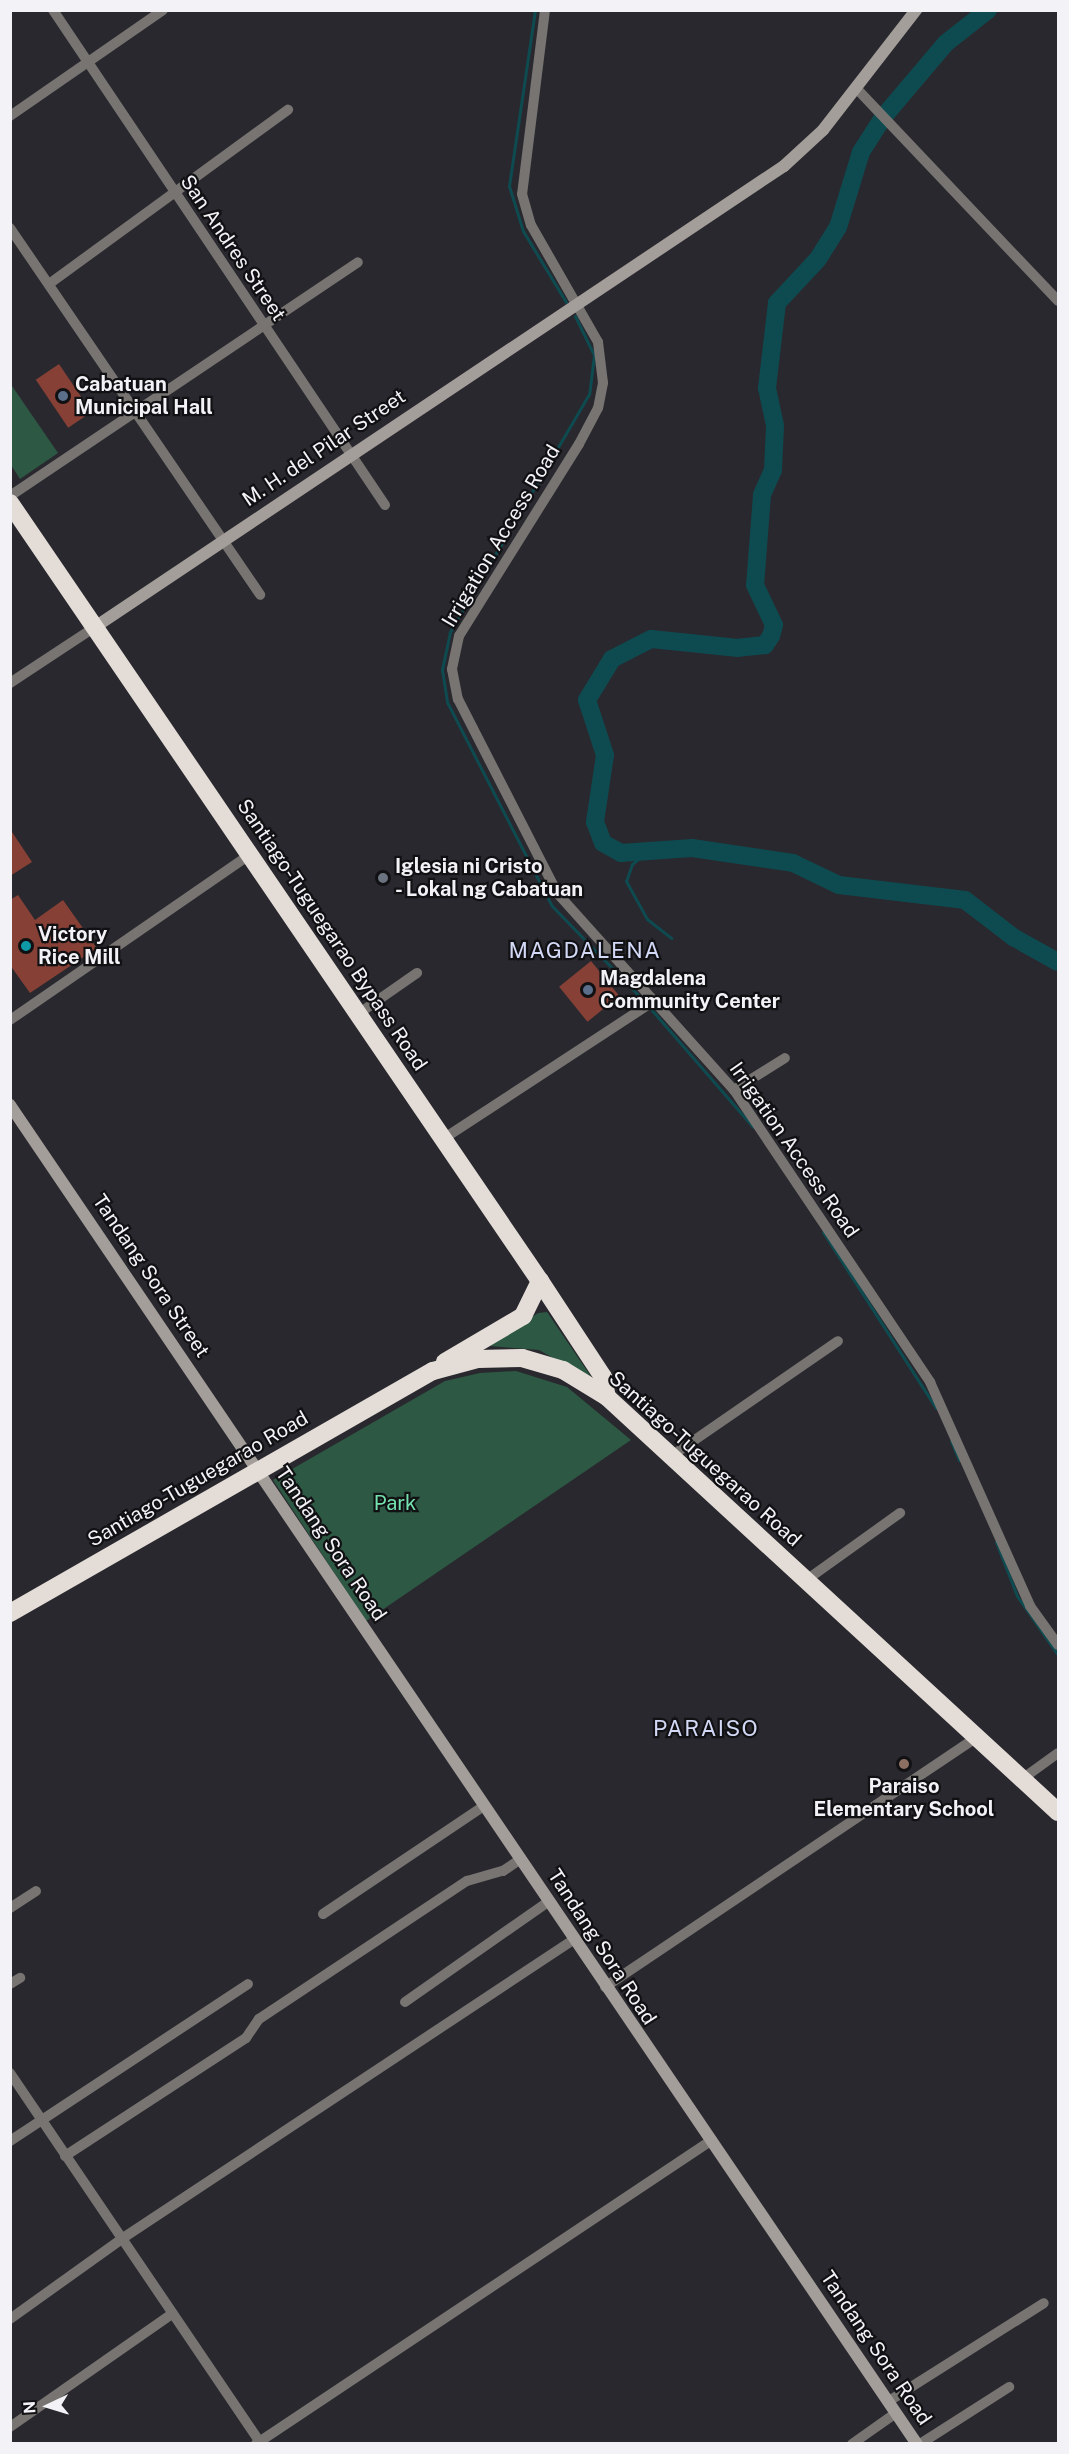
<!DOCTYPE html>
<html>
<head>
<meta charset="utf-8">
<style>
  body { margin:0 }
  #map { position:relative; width:1069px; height:2454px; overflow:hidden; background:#29282e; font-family:"Public Sans",sans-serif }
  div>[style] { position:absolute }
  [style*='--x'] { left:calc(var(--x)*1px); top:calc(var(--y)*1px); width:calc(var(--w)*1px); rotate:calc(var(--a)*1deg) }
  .green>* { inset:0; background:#2d5844 }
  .stream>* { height:3px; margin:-1.5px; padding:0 1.5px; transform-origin:1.5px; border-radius:1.5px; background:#0e4b50 }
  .river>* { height:18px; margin:-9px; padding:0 9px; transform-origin:9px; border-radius:9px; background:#0e4b50 }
  .building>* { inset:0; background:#864036; transform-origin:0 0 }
  .street>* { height:10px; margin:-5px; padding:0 5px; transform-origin:5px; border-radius:5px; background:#777471 }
  .secondary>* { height:12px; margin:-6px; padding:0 6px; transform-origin:6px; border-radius:6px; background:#a39e9a }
  .highway>* { height:18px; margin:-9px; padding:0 9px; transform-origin:9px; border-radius:9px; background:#e4ddd7 }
  .dots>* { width:16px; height:16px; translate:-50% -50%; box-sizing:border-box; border:3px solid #111114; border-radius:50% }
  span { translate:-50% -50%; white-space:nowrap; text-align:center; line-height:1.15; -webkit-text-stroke:4.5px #111114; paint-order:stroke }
  .street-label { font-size:20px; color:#f3f3f7 }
  .poi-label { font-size:20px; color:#f3f3f7; font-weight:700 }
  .left { translate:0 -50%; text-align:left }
  .park-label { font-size:20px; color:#73e2ae }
  .quarter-label { font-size:22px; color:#d2d8f5; letter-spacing:1.5px }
  .frame { position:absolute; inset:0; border:12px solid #f3f3f7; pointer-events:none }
  .north { position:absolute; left:18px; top:2376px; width:60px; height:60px; -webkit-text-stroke:4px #111114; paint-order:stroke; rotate:266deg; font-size:16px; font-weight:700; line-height:24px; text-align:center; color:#f3f3f7 }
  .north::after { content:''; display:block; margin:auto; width:21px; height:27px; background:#f3f3f7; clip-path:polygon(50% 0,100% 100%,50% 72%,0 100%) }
</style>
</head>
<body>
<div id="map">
  <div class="green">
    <div style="clip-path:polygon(10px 383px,58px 453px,20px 479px,11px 465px)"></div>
    <div style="clip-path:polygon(547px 1312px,594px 1381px,539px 1350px,490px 1346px,538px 1313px)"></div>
    <div style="clip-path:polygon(516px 1371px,567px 1387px,631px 1440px,366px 1621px,273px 1480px,445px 1381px,480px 1373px)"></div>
  </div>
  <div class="stream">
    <div style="--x:535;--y:10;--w:178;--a:98.4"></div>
    <div style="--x:509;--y:186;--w:47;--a:72.7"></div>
    <div style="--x:523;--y:231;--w:83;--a:58.8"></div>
    <div style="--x:575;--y:316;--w:43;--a:64"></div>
    <div style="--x:594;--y:355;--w:39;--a:97"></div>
    <div style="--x:589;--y:394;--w:276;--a:120.3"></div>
    <div style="--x:450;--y:632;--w:39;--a:102"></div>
    <div style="--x:442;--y:670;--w:32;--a:81"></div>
    <div style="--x:447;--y:702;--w:229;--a:62.8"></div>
    <div style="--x:552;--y:906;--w:134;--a:45.9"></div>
    <div style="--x:646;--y:852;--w:18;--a:139"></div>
    <div style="--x:632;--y:864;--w:18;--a:109"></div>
    <div style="--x:626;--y:881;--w:43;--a:61.1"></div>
    <div style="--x:647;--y:919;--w:31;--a:38"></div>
    <div style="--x:650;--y:1008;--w:157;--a:49.1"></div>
    <div style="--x:823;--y:1232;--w:209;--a:57.3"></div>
    <div style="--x:951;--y:1441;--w:21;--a:67"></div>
    <div style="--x:996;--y:1542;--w:58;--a:68.7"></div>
    <div style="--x:1017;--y:1596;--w:72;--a:55.2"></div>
  </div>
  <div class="river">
    <div style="--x:988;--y:10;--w:53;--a:141.8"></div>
    <div style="--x:946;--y:43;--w:96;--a:130.3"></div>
    <div style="--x:884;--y:116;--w:43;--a:122.6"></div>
    <div style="--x:861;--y:152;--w:78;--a:107"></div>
    <div style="--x:838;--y:227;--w:39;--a:122"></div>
    <div style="--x:817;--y:260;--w:59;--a:132.9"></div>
    <div style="--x:777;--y:303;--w:86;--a:96.7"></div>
    <div style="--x:767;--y:388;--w:39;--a:78"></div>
    <div style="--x:775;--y:426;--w:44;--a:92.6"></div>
    <div style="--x:773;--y:470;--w:27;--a:114"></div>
    <div style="--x:762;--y:495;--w:90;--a:94.4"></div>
    <div style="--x:755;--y:585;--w:44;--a:64.6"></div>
    <div style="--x:774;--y:625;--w:11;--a:105"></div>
    <div style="--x:771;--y:636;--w:11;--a:124"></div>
    <div style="--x:765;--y:645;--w:27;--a:174"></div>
    <div style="--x:738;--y:648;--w:87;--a:-174.1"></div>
    <div style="--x:651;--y:639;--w:44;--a:152.9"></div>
    <div style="--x:612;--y:659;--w:48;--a:121.4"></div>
    <div style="--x:587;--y:700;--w:58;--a:71.9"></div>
    <div style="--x:605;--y:755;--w:68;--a:98.5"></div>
    <div style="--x:595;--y:822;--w:22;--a:69"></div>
    <div style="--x:603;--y:843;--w:21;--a:29"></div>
    <div style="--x:621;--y:853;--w:71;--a:-4"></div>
    <div style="--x:692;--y:848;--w:102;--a:8.4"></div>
    <div style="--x:793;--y:863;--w:51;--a:25.6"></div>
    <div style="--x:839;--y:885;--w:127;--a:6.8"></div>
    <div style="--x:965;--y:900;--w:61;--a:37.6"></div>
    <div style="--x:1013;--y:937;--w:51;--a:29.1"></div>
  </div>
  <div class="building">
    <div style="left:59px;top:364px;width:58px;height:28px;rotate:56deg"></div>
    <div style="clip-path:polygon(10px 829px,32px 862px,10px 876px)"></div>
    <div style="clip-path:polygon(18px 895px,35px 920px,63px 900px,97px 948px,30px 993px,10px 965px,10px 900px)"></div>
    <div style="left:591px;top:961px;width:45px;height:41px;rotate:51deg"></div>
  </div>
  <div class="street">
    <div style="--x:53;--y:10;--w:596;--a:56.15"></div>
    <div style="--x:545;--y:10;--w:185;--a:97.1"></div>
    <div style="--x:522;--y:194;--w:32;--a:74"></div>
    <div style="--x:531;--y:225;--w:135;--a:60.2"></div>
    <div style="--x:598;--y:342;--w:41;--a:83"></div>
    <div style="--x:603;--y:383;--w:25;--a:101"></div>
    <div style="--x:598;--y:408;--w:41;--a:117.8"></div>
    <div style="--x:579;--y:444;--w:226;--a:122"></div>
    <div style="--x:459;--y:636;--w:34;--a:102"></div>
    <div style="--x:452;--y:669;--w:31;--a:79"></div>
    <div style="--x:458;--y:699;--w:219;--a:62.9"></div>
    <div style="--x:558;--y:894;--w:263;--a:48.1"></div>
    <div style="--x:734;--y:1090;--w:352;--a:56.1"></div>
    <div style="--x:930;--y:1382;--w:245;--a:65.9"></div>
    <div style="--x:1030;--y:1606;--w:48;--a:54.3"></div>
    <div style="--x:857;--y:89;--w:292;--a:46.5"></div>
    <div style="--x:10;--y:116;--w:186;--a:-34.7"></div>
    <div style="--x:10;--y:228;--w:444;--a:55.7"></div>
    <div style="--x:49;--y:284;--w:296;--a:-36.1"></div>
    <div style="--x:10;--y:496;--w:419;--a:-33.9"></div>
    <div style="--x:10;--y:683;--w:102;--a:-33.4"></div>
    <div style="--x:358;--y:1014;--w:72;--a:-34.8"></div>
    <div style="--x:10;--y:1020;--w:293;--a:-34.6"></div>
    <div style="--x:734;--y:1090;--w:60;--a:-32.1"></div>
    <div style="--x:443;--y:1139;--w:252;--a:-33.2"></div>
    <div style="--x:670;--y:1457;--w:204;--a:-34.6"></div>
    <div style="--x:805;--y:1581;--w:117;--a:-35.6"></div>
    <div style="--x:1022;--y:1779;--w:44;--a:-35.8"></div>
    <div style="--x:10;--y:1908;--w:31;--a:-33"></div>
    <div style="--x:323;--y:1914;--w:194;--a:-33.9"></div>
    <div style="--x:10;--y:1984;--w:12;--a:-31"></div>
    <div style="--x:605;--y:1987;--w:446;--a:-33.9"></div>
    <div style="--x:405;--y:2002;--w:176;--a:-35"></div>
    <div style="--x:10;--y:2073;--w:448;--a:55.9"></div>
    <div style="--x:10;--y:2141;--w:285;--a:-33.4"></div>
    <div style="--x:65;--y:2156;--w:216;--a:-33.1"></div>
    <div style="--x:246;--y:2038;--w:23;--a:-56"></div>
    <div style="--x:259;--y:2019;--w:250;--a:-33.6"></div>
    <div style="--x:467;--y:1881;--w:37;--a:-16"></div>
    <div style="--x:503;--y:1871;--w:22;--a:-34"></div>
    <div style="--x:10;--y:2319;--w:139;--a:-35.6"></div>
    <div style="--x:123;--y:2238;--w:540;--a:-33.51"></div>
    <div style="--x:889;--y:2401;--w:183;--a:-32.3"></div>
    <div style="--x:10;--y:2427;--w:198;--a:-34.9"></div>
    <div style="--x:256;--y:2444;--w:548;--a:-33.69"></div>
    <div style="--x:852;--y:2444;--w:54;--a:-35.2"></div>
    <div style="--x:920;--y:2444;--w:106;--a:-32.6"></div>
  </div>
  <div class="secondary">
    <div style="--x:95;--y:627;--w:829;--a:-33.79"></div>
    <div style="--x:784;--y:166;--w:53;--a:-42.7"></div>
    <div style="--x:823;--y:130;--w:152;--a:-52.2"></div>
    <div style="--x:10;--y:1105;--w:1617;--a:55.89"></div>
  </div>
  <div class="highway">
    <div style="--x:10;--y:503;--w:941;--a:55.74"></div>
    <div style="--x:540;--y:1281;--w:115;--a:56.7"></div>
    <div style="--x:603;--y:1377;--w:20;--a:79"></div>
    <div style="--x:445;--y:1362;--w:91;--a:-30.5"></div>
    <div style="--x:523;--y:1316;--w:39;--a:-64"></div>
    <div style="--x:10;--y:1613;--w:487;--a:-29.8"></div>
    <div style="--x:433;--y:1371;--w:47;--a:-14.9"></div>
    <div style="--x:478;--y:1359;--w:44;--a:-1.3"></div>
    <div style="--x:522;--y:1358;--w:43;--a:16.3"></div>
    <div style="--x:563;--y:1370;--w:52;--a:31.5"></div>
    <div style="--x:607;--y:1397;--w:613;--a:42.62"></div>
  </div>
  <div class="dots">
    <div style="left:63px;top:396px;background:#5c6f8a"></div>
    <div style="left:383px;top:878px;background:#6b7280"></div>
    <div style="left:26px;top:946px;background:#0f9aa8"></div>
    <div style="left:588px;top:990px;background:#5c6f8a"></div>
    <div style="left:904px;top:1764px;background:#8d6e63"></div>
  </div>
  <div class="street-label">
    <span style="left:233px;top:248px;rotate:56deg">San Andres Street</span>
    <span style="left:324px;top:448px;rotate:-34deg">M. H. del Pilar Street</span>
    <span style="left:501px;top:536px;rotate:-59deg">Irrigation Access Road</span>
    <span style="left:332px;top:935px;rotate:56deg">Santiago-Tuguegarao Bypass Road</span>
    <span style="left:794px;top:1150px;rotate:55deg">Irrigation Access Road</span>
    <span style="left:151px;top:1276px;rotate:56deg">Tandang Sora Street</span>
    <span style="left:705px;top:1459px;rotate:42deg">Santiago-Tuguegarao Road</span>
    <span style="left:198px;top:1479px;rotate:-30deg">Santiago-Tuguegarao Road</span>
    <span style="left:331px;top:1544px;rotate:56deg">Tandang Sora Road</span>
    <span style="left:602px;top:1947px;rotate:57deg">Tandang Sora Road</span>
    <span style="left:876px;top:2348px;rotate:56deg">Tandang Sora Road</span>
  </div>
  <div class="poi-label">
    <span class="left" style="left:75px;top:396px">Cabatuan<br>Municipal Hall</span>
    <span class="left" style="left:395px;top:878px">Iglesia ni Cristo<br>- Lokal ng Cabatuan</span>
    <span class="left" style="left:38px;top:946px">Victory<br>Rice Mill</span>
    <span class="left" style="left:600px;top:990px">Magdalena<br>Community Center</span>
    <span style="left:904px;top:1798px">Paraiso<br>Elementary School</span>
  </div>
  <div class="park-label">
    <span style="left:395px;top:1503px">Park</span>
  </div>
  <div class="quarter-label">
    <span style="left:585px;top:951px">MAGDALENA</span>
    <span style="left:706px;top:1729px">PARAISO</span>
  </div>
  <div class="frame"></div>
  <div class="north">N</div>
</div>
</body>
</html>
